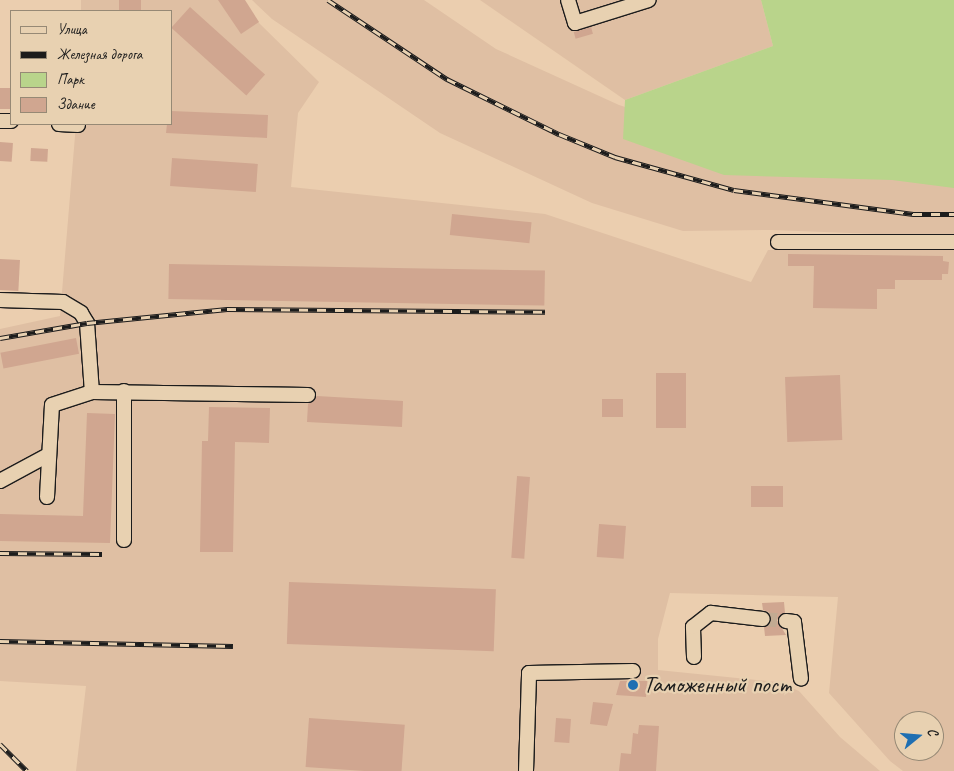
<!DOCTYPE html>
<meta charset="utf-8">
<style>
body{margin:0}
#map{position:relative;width:954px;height:771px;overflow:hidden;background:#ebceaf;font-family:Caveat,sans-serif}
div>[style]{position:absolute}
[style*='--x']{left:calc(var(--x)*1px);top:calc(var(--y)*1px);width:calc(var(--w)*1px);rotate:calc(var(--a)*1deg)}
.built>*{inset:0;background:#dfbfa3}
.green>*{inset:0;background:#b9d48b}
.building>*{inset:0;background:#d0a690;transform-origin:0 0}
.minor-tunnel>*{height:14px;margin-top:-7px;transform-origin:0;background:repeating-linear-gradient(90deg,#c2aa92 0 14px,transparent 0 21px)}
.roads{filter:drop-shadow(1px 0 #1c1c1c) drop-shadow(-1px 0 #1c1c1c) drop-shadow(0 1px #1c1c1c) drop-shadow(0 -1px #1c1c1c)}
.minor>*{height:14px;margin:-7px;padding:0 7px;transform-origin:7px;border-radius:7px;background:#e8d1b1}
.rail>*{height:5px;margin-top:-2.5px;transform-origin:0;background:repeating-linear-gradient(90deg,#e8d1b1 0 9px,#1c1c1c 0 18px);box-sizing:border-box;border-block:1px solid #1c1c1c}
.dots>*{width:14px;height:14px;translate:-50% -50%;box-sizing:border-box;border:2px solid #e8d1b1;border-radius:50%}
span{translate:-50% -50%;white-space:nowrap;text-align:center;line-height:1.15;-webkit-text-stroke:4.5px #e8d1b1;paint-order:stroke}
.poi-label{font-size:24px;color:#1c1c1c}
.left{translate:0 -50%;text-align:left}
.legend{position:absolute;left:10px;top:10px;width:162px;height:115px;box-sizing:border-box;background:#e8d1b1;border:1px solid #968975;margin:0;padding:6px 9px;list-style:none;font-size:15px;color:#1c1c1c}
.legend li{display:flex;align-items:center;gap:10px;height:25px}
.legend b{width:25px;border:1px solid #968975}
.north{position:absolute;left:894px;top:711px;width:50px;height:50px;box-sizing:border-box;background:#e8d1b1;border:1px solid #968975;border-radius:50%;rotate:73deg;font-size:14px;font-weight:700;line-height:20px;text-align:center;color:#1c1c1c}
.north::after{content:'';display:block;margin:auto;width:18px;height:22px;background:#1f6fb2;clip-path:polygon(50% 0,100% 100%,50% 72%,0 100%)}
</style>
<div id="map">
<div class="built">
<i style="clip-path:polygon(evenodd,81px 0,243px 0,259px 23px,319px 82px,298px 113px,291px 187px,545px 214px,751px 282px,768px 250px,954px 250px,954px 771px,903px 771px,890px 761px,829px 693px,838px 597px,670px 593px,658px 639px,658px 670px,777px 682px,799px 691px,840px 737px,880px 771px,76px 771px,86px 686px,0 681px,0 329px,60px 316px,76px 124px,171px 124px,171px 11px,81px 11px,81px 0,904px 721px,934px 721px,934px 751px,904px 751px,904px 721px)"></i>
<i style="clip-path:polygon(252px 0,424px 0,496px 49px,619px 105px,699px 131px,954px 166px,954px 237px,772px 230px,683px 231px,592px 203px,440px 133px,272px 19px)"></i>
<i style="clip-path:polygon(480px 0,761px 0,773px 46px,625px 100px)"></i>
</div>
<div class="green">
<i style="clip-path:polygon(761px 0,954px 0,954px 188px,892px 180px,724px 175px,623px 139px,625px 100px,773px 46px)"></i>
</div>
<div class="building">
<i style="left:119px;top:0;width:22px;height:11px"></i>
<i style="clip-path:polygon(218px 0,245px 0,259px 22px,241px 34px)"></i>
<i style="left:190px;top:7px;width:101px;height:28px;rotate:42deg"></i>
<i style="left:591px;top:27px;width:7px;height:18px;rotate:74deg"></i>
<i style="left:0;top:88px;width:11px;height:21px"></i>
<i style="clip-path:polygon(171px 111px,268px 115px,267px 138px,166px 133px,167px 124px,171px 124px)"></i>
<i style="left:0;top:142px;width:13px;height:19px;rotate:4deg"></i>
<i style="left:31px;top:148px;width:17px;height:13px;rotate:3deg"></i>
<i style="left:172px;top:158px;width:86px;height:28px;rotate:4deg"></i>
<i style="left:452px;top:214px;width:80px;height:21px;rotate:6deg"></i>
<i style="clip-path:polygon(788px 254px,943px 256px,943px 261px,949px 262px,948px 274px,942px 274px,942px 280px,895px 280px,895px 289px,877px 289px,877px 309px,813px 308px,814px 266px,788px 266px)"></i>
<i style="left:0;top:259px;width:20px;height:31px;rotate:3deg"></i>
<i style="left:169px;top:264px;width:376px;height:35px;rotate:1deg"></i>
<i style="left:76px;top:338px;width:16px;height:77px;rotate:79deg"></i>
<i style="left:656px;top:373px;width:30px;height:55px"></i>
<i style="left:840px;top:375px;width:65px;height:55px;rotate:88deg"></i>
<i style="clip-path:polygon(317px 396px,403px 401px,402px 427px,307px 422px,308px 404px)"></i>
<i style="left:602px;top:399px;width:21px;height:18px"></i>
<i style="clip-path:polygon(209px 407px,270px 408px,269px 443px,235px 442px,233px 552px,200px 552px,202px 441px,208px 441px)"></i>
<i style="clip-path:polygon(87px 413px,115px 414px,110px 543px,0 541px,0 514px,83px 516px)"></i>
<i style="left:517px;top:476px;width:13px;height:82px;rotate:4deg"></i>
<i style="left:783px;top:486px;width:21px;height:32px;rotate:90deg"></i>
<i style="left:599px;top:524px;width:27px;height:33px;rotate:4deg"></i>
<i style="left:289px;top:582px;width:207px;height:62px;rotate:2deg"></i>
<i style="clip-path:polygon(784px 602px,785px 613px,777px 620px,786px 635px,765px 636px,764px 627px,772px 620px,769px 612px,763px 610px,762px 603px)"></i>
<i style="clip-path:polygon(620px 681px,647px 681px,646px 697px,616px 695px)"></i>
<i style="clip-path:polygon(593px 702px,613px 704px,607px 726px,590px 724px)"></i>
<i style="left:309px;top:718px;width:96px;height:49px;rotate:4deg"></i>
<i style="left:556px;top:718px;width:15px;height:24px;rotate:4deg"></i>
<i style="clip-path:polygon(639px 725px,659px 726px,656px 771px,619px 771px,621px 753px,631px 754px,633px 733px,638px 734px)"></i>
</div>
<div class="minor-tunnel">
<i style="--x:763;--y:619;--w:23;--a:5"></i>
</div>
<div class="roads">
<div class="minor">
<i style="--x:568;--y:0;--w:24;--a:73"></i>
<i style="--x:575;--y:23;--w:77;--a:-17.3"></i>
<i style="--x:0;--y:121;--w:11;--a:0"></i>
<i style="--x:59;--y:124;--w:19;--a:3"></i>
<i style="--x:778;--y:242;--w:176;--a:0"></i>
<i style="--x:0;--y:300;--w:63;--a:1.8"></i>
<i style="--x:63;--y:302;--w:21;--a:31"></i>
<i style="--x:81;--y:313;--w:12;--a:59"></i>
<i style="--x:87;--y:323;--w:69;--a:85.9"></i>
<i style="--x:92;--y:392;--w:216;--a:0.8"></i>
<i style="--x:124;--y:391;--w:149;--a:90"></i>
<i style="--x:0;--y:481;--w:55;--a:-28.4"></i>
<i style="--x:47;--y:497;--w:92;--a:-86.9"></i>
<i style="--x:52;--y:405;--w:42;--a:-18"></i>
<i style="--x:786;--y:621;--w:8;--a:7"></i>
<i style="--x:794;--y:622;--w:57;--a:83"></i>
<i style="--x:694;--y:657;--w:30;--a:-92"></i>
<i style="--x:693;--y:627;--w:23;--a:-38"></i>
<i style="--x:711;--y:613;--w:52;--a:6.6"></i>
<i style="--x:526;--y:771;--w:98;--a:-88.2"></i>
<i style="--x:529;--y:673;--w:104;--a:-1.1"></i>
</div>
</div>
<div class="rail">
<i style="--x:328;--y:0;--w:143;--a:33.6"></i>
<i style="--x:447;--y:79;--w:125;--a:26.2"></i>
<i style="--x:559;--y:134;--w:61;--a:22.3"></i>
<i style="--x:615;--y:157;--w:123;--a:15.5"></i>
<i style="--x:734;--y:190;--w:181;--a:7.6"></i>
<i style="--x:913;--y:214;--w:41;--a:0"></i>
<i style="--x:0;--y:338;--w:88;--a:-9.8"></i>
<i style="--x:87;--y:323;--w:141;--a:-5.7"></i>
<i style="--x:227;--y:309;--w:318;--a:0.5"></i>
<i style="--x:0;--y:553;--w:102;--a:0.6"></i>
<i style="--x:0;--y:641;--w:233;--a:1.2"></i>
<i style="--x:0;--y:744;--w:38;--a:45"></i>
</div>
<div class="dots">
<i style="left:633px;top:685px;background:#1f6fb2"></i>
</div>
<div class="poi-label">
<span class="left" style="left:643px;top:685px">Таможенный пост</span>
</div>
<ul class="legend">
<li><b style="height:6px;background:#e8d1b1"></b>Улица</li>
<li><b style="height:6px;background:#1c1c1c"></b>Железная дорога</li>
<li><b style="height:14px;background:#b9d48b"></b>Парк</li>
<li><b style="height:14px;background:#d0a690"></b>Здание</li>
</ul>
<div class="north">С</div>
</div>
